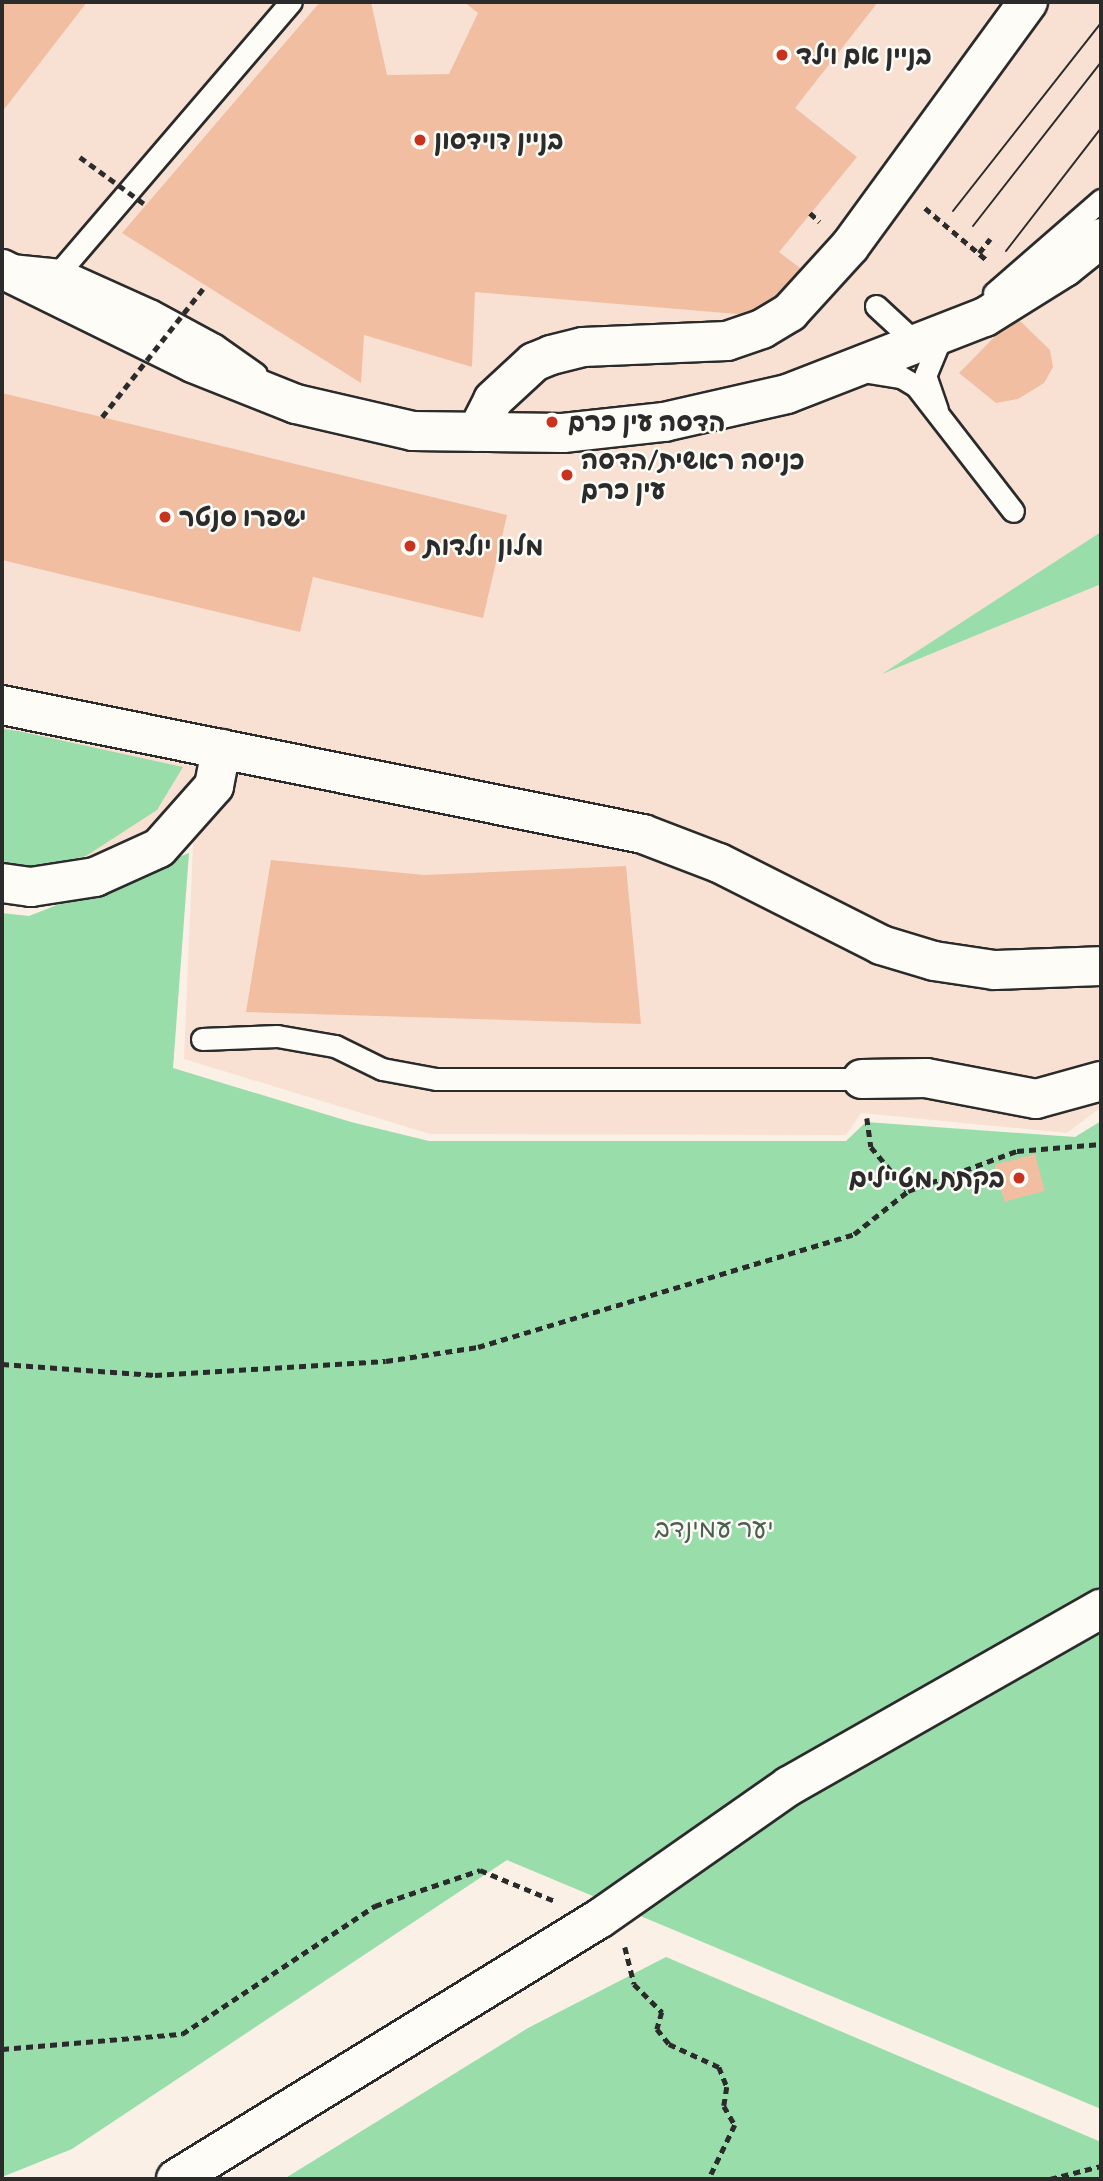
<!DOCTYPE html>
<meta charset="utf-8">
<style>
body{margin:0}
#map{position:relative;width:1103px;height:2181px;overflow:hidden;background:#fbf0e6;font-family:"Patrick Hand","Playpen Sans Hebrew",sans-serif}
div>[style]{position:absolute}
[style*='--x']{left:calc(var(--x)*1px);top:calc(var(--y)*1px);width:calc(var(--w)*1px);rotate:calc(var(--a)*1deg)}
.built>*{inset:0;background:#f8e1d2}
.green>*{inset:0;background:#98ddaa}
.building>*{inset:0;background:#f1bea2;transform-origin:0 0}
.path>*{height:4.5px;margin-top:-2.25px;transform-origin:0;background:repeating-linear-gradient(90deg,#2b2b2b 0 7px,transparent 0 12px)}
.roads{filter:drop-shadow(2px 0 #2b2b2b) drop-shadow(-2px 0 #2b2b2b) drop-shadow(0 2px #2b2b2b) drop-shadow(0 -2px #2b2b2b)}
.lane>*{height:21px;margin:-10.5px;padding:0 10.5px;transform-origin:10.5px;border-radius:10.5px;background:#fdfcf7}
.street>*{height:38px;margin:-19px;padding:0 19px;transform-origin:19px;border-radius:19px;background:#fdfcf7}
.secondary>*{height:38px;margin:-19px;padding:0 19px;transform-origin:19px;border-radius:19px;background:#fdfcf7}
.primary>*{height:38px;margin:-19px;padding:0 19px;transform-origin:19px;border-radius:19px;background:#fdfcf7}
.tram>*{height:2px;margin:-1px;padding:0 1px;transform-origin:1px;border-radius:1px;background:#2b2b2b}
.path-bridge>*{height:4.5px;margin-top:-2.25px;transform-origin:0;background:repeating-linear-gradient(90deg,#2b2b2b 0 7px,transparent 0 12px)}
.dots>*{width:19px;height:19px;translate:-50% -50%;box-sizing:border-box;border:4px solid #fdfcf7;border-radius:50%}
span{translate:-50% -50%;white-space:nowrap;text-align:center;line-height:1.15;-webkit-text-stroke:5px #fdfcf7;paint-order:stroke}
.poi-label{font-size:26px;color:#2b2b2b;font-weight:700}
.left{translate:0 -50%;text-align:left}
.right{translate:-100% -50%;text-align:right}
.park-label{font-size:26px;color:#4c6051}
.frame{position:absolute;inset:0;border:4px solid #2b2b2b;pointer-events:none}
</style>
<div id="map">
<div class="built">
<i style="clip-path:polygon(2px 2px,1101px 2px,1101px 1107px,1067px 1133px,861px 1113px,846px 1135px,430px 1134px,184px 1059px,193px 843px,65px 898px,2px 892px)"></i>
</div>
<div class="green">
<i style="clip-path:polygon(1101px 532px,1101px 584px,882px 674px)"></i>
<i style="clip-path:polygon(2px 729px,18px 731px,183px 767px,157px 810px,86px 856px,30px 868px,2px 868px)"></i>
<i style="clip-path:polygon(189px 853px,173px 1068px,351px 1122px,429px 1141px,846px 1141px,866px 1122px,1075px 1137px,1101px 1121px,1101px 2109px,507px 1860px,72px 2149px,2px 2177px,2px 913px,29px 916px)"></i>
<i style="clip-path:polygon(666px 1957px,1101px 2142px,1101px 2179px,284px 2179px,528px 2028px)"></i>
</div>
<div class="building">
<i style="clip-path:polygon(2px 2px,87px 2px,2px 112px)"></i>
<i style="clip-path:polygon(320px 2px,371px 2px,387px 75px,449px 74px,478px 13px,464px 2px,878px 2px,795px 108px,857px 157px,779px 252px,829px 290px,807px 320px,475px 292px,472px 367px,364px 335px,361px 383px,122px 233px)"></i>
<i style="clip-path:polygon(1015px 316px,1050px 350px,1053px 367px,1044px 383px,1018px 399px,996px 403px,959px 373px)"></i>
<i style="clip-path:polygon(2px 393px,507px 515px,483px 618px,313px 577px,300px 632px,2px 560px)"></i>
<i style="clip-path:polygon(271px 860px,424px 875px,626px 866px,641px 1024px,246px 1012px)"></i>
<i style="left:1035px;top:1154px;width:38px;height:42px;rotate:75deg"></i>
</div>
<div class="path">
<i style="--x:925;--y:208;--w:82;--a:40.1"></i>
<i style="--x:810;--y:213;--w:13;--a:42"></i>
<i style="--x:979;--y:253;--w:18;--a:-52"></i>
<i style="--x:867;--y:1118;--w:29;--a:82"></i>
<i style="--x:871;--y:1147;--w:57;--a:49.9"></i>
<i style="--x:2;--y:1364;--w:153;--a:4.1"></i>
<i style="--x:155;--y:1375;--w:231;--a:-3.5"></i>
<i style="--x:386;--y:1361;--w:93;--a:-8.7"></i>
<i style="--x:478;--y:1347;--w:393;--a:-16.7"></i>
<i style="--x:854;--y:1234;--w:69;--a:-38.5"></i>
<i style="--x:908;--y:1191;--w:116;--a:-20.2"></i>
<i style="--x:1017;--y:1151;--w:84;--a:-4.8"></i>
<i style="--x:625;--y:1947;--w:38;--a:76"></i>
<i style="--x:634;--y:1984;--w:40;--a:45"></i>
<i style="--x:662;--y:2012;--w:18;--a:106"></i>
<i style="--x:657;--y:2029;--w:19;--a:51"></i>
<i style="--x:669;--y:2044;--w:55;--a:24.7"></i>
<i style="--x:719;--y:2067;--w:22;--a:68"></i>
<i style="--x:727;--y:2087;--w:19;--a:99"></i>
<i style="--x:724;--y:2106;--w:22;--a:60"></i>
<i style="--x:735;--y:2125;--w:60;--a:115.7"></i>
<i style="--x:2;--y:2049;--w:181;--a:-4.8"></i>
<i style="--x:182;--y:2034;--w:232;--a:-33.6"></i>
<i style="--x:375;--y:1906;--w:111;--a:-18.9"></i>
<i style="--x:480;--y:1870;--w:81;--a:22.5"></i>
<i style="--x:1050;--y:2179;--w:53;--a:-14.3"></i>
</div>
<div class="roads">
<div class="lane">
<i style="--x:11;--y:265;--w:50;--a:5.7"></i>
<i style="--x:61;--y:270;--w:100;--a:24.3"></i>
<i style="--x:152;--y:311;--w:72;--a:28.4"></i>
<i style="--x:215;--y:345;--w:50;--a:35.3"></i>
<i style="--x:61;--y:270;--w:353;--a:-49.4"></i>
<i style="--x:994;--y:293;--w:142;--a:-41"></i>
<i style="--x:876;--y:306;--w:56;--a:42.8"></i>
<i style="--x:862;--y:371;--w:39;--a:9"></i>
<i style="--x:901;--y:377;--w:17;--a:31"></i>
<i style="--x:916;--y:386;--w:158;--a:52.2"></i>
<i style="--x:937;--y:410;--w:36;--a:-109"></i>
<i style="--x:925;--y:376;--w:44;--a:-67.5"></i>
<i style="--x:202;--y:1039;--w:75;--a:-2.3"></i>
<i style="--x:277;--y:1036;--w:59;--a:9.8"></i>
<i style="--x:335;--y:1046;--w:52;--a:26.1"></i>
<i style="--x:382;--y:1069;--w:55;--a:10.5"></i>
<i style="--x:436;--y:1079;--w:426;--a:0"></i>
</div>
<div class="street">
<i style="--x:2;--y:705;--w:654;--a:11.38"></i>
<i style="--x:643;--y:834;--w:81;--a:20.9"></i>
<i style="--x:719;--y:863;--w:182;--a:26.8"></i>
<i style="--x:881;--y:945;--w:55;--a:16.8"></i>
<i style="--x:934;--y:961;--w:61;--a:8.5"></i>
<i style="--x:994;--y:970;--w:107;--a:-2.1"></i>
<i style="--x:2;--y:883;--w:29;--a:8"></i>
<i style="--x:31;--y:887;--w:65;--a:-8.9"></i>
<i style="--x:95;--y:877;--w:70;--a:-24.4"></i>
<i style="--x:159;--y:848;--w:83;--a:-48.4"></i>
<i style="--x:214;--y:786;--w:38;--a:-79"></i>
<i style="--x:862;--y:1079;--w:64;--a:-0.9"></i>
<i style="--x:926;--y:1078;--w:112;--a:10.8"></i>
<i style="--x:1036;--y:1099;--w:67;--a:-15.5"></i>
</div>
<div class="secondary">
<i style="--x:2;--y:269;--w:213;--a:26.2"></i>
<i style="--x:193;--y:363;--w:111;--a:21.7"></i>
<i style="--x:296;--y:404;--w:120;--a:13"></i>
<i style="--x:413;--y:431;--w:150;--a:0.8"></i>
<i style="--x:563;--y:433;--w:102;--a:-6.2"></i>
<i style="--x:664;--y:422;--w:126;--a:-12.8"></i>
<i style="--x:787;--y:394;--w:212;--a:-21.3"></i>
<i style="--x:985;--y:317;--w:94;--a:-32"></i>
<i style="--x:1065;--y:267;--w:46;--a:-38.9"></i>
<i style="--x:477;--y:432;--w:36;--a:-63"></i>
<i style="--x:493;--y:400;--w:56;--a:-42.8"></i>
<i style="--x:534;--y:362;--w:18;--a:-22"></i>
<i style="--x:551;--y:355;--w:33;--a:-14"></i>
<i style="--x:583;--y:347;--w:144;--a:-2.4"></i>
<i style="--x:727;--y:341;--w:37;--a:-19"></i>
<i style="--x:762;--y:329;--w:33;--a:-31"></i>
<i style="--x:790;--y:312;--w:89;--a:-47.7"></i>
<i style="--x:850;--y:246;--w:302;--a:-53.9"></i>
</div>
<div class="primary">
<i style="--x:176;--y:2179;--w:497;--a:-31.6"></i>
<i style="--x:599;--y:1919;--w:232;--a:-35"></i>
<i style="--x:789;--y:1786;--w:359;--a:-29.6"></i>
</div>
</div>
<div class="tram">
<i style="--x:953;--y:211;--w:239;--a:-51.8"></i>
<i style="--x:973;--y:226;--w:208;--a:-52"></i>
<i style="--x:1006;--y:251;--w:155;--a:-52.3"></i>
</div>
<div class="path-bridge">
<i style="--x:80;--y:157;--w:82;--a:36"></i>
<i style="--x:102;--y:417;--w:168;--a:-51.8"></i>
</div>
<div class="dots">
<i style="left:782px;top:55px;background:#c8321e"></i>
<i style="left:420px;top:140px;background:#c8321e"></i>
<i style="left:552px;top:422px;background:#c8321e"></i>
<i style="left:567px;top:475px;background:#c8321e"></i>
<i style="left:165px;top:517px;background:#c8321e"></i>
<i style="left:410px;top:546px;background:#c8321e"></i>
<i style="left:1019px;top:1178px;background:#c8321e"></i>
</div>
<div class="poi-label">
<span class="left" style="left:796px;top:55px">בניין אם וילד</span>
<span class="left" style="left:434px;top:140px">בניין דוידסון</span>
<span class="left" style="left:568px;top:422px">הדסה עין כרם</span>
<span class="left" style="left:581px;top:475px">כניסה ראשית/הדסה<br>עין כרם</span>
<span class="left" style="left:179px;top:517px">ישפרו סנטר</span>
<span class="left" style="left:424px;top:546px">מלון יולדות</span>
<span class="right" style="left:1005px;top:1178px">בקתת מטיילים</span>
</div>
<div class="park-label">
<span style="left:714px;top:1528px">יער עמינדב</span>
</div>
<div class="frame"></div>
</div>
